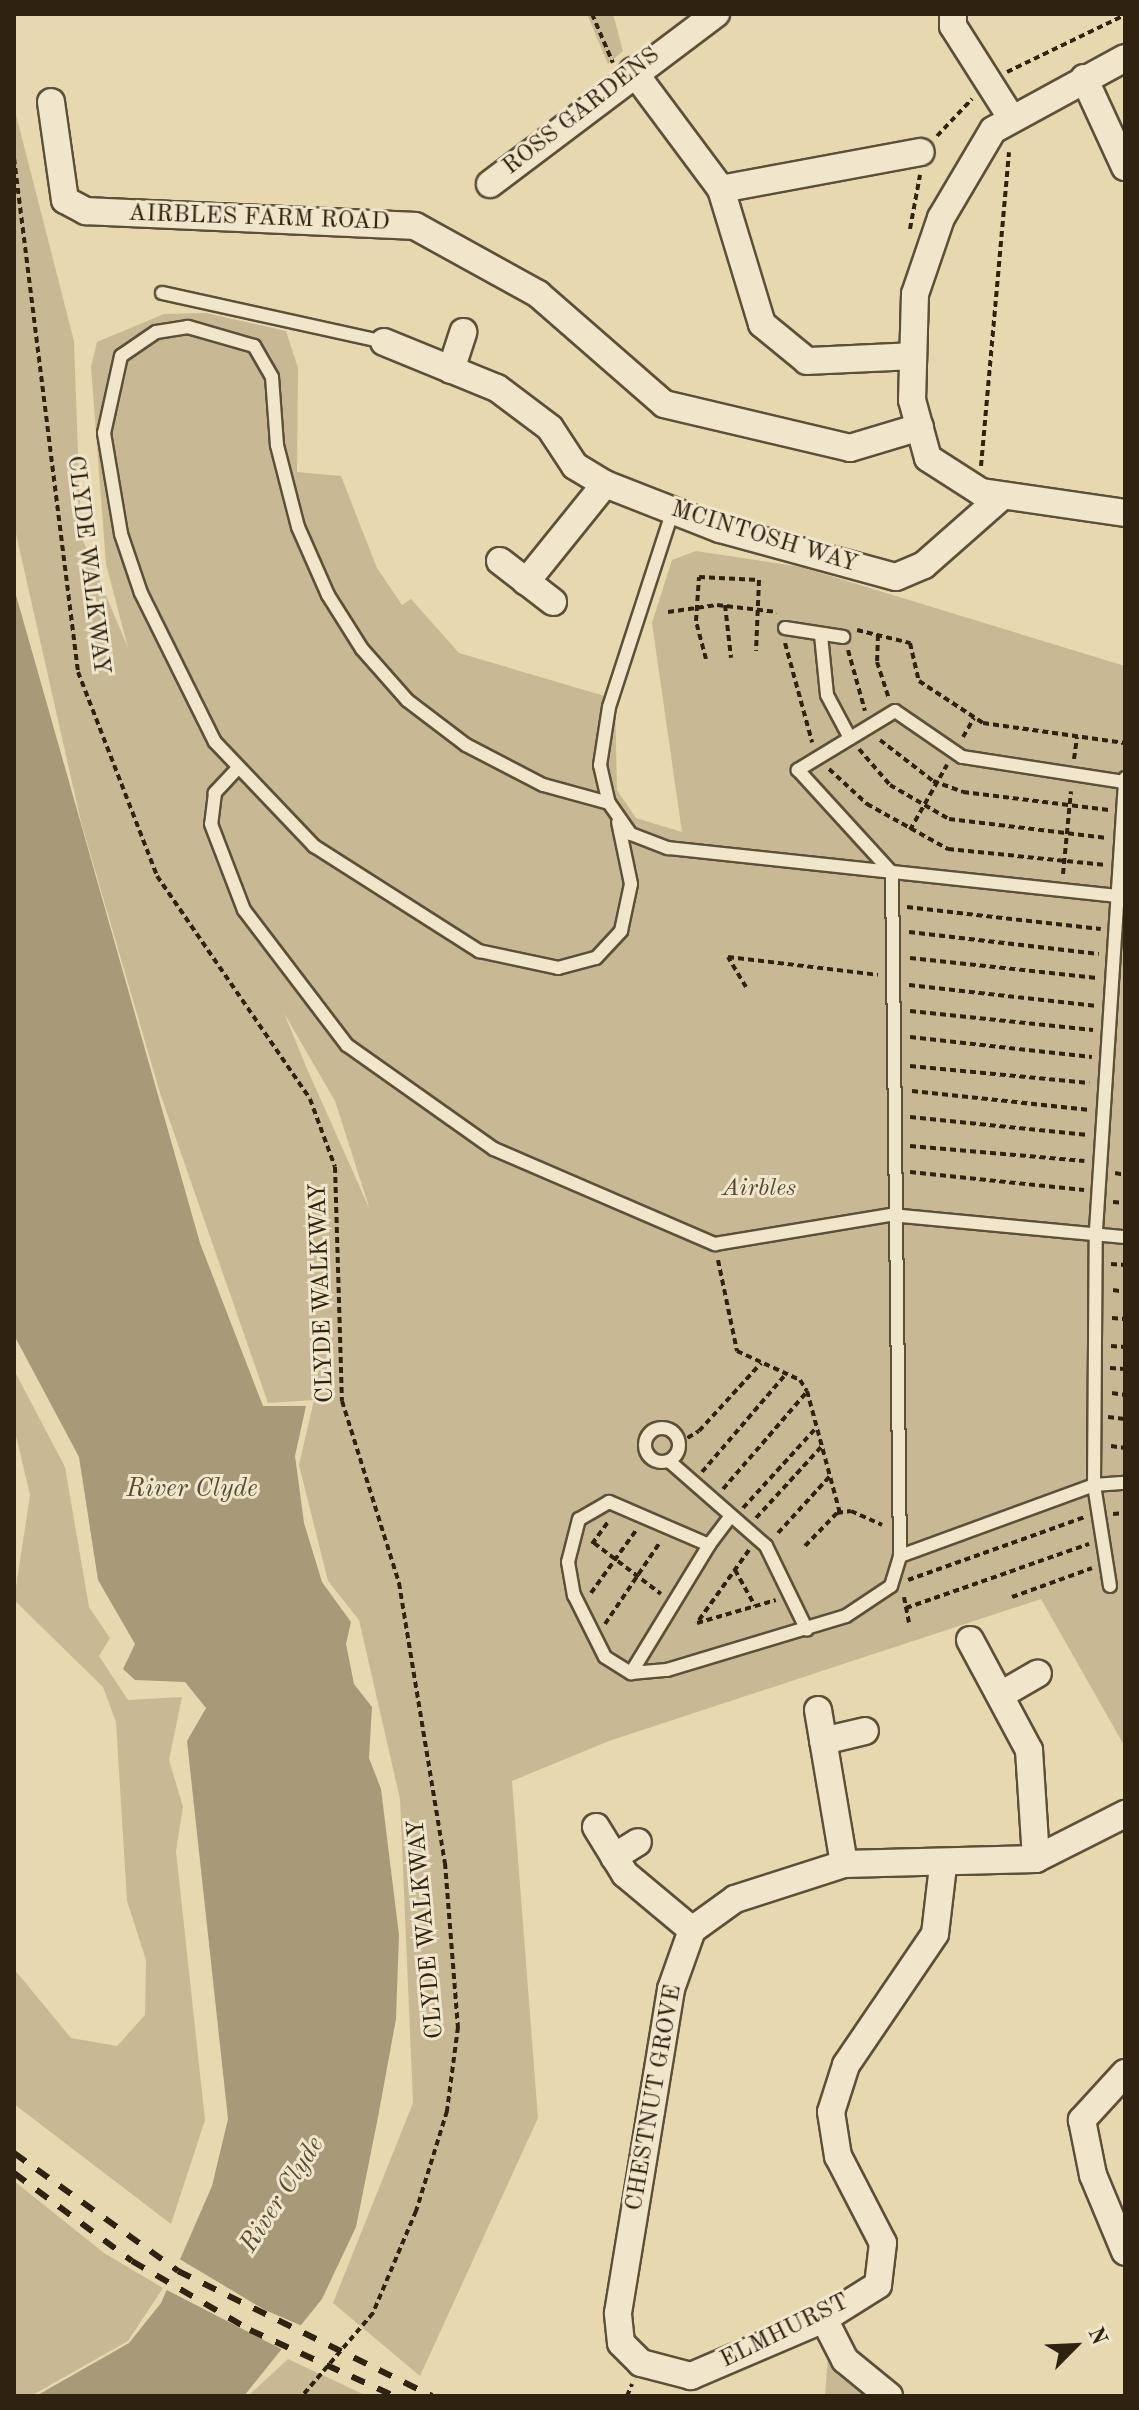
<!DOCTYPE html>
<style>
body{margin:0}
#map{position:relative;width:1139px;height:2410px;overflow:hidden;background:#e7d8af;font-family:"Old Standard TT",serif}
div>[style]{position:absolute}
[style*='--x']{left:calc(var(--x)*1px);top:calc(var(--y)*1px);width:calc(var(--w)*1px);rotate:calc(var(--a)*1deg)}
.green>*{inset:0;background:#c8b994}
.water>*{inset:0;background:#a89a79}
.pier>*{inset:0;background:#e7d8af}
.path>*{height:4px;margin-top:-2px;transform-origin:0;background:repeating-linear-gradient(90deg,#2f2211 0 6px,transparent 0 10px)}
.roads{filter:drop-shadow(2px 0 #5d5038) drop-shadow(-2px 0 #5d5038) drop-shadow(0 2px #5d5038) drop-shadow(0 -2px #5d5038)}
.lane>*{height:12px;margin:-6px;padding:0 6px;transform-origin:6px;border-radius:6px;background:#efe6cb}
.lane>.ring{margin:-6px;padding:0;box-sizing:content-box;background:none;border:12px solid #efe6cb;border-radius:50%}
.street>*{height:26px;margin:-13px;padding:0 13px;transform-origin:13px;border-radius:13px;background:#efe6cb}
.rail>*{height:6px;margin-top:-3px;transform-origin:0;background:repeating-linear-gradient(90deg,#2f2211 0 14px,transparent 0 28px)}
span{translate:-50% -50%;white-space:nowrap;text-align:center;line-height:1.15;-webkit-text-stroke:6px #efe6cb;paint-order:stroke}
.street-label{font-size:24px;color:#2f2211}
.park-label{font-size:24px;color:#554832;font-style:italic}
.water-label{font-size:26px;color:#594c35;font-style:italic}
.frame{position:absolute;inset:0;border:16px solid #2f2211;pointer-events:none}
.north{position:absolute;left:1035px;top:2306px;width:80px;height:80px;-webkit-text-stroke:6px #efe6cb;paint-order:stroke;rotate:66deg;font-size:22px;font-weight:700;line-height:32px;text-align:center;color:#2f2211}
.north::after{content:'';display:block;margin:auto;width:28px;height:36px;background:#2f2211;clip-path:polygon(50% 0,100% 100%,50% 72%,0 100%)}
</style>
<div id="map">
<div class="green">
<i style="clip-path:polygon(587px 14px,613px 14px,623px 51px,608px 64px)"></i>
<i style="clip-path:polygon(evenodd,14px 107px,74px 341px,81px 536px,128px 648px,106px 564px,91px 367px,97px 342px,164px 314px,206px 313px,286px 331px,298px 368px,297px 472px,341px 476px,377px 568px,402px 605px,411px 599px,459px 653px,615px 699px,617px 790px,636px 818px,682px 832px,652px 623px,672px 560px,696px 551px,801px 567px,1125px 666px,1125px 1747px,1041px 1599px,609px 1741px,512px 1781px,538px 2118px,420px 2376px,333px 2303px,413px 2103px,400px 1799px,359px 1620px,328px 1581px,299px 1465px,314px 1400px,268px 1403px,160px 1093px,81px 822px,14px 525px,14px 107px,284px 1013px,335px 1101px,370px 1210px,308px 1071px,284px 1013px)"></i>
<i style="clip-path:polygon(14px 1370px,65px 1467px,89px 1607px,110px 1638px,99px 1656px,128px 1700px,182px 1697px,169px 1760px,183px 1807px,176px 1851px,205px 2120px,171px 2224px,14px 2104px,14px 1969px,71px 2038px,117px 2046px,145px 2015px,146px 1960px,127px 1901px,116px 1722px,103px 1687px,14px 1600px,30px 1495px,14px 1427px)"></i>
<i style="clip-path:polygon(14px 2181px,104px 2253px,163px 2288px,128px 2341px,31px 2396px,14px 2396px)"></i>
<i style="clip-path:polygon(828px 2356px,862px 2391px,869px 2396px,825px 2396px)"></i>
<i style="clip-path:polygon(288px 2359px,367px 2396px,248px 2396px)"></i>
</div>
<div class="water">
<i style="clip-path:polygon(14px 588px,200px 1243px,263px 1406px,306px 1406px,295px 1456px,304px 1523px,322px 1582px,351px 1622px,346px 1644px,354px 1684px,372px 1707px,369px 1758px,381px 1789px,399px 1935px,396px 2019px,378px 2117px,356px 2227px,322px 2299px,244px 2396px,36px 2396px,129px 2343px,161px 2303px,212px 2186px,228px 2119px,187px 1741px,206px 1708px,185px 1682px,135px 1680px,123px 1669px,135px 1644px,98px 1580px,79px 1457px,14px 1335px)"></i>
</div>
<div class="pier">
<i style="clip-path:polygon(176px 2257px,265px 2310px,307px 2328px,289px 2353px,163px 2288px)"></i>
</div>
<div class="path">
<i style="--x:592;--y:14;--w:53;--a:66.8"></i>
<i style="--x:1007;--y:72;--w:131;--a:-25.8"></i>
<i style="--x:937;--y:136;--w:51;--a:-46.6"></i>
<i style="--x:14;--y:158;--w:518;--a:82.9"></i>
<i style="--x:78;--y:672;--w:219;--a:68.8"></i>
<i style="--x:157;--y:876;--w:270;--a:55.5"></i>
<i style="--x:310;--y:1099;--w:72;--a:69.8"></i>
<i style="--x:335;--y:1167;--w:234;--a:88.3"></i>
<i style="--x:342;--y:1401;--w:191;--a:72.6"></i>
<i style="--x:399;--y:1583;--w:284;--a:80.7"></i>
<i style="--x:445;--y:1863;--w:165;--a:85.5"></i>
<i style="--x:458;--y:2027;--w:85;--a:97.5"></i>
<i style="--x:447;--y:2111;--w:105;--a:107.2"></i>
<i style="--x:416;--y:2211;--w:111;--a:112.9"></i>
<i style="--x:373;--y:2313;--w:109;--a:130.5"></i>
<i style="--x:910;--y:229;--w:55;--a:-79.5"></i>
<i style="--x:981;--y:466;--w:315;--a:-84.9"></i>
<i style="--x:725;--y:605;--w:53;--a:83.5"></i>
<i style="--x:668;--y:612;--w:49;--a:-8.1"></i>
<i style="--x:717;--y:605;--w:60;--a:6.7"></i>
<i style="--x:857;--y:630;--w:55;--a:13.8"></i>
<i style="--x:910;--y:643;--w:39;--a:77"></i>
<i style="--x:919;--y:681;--w:77;--a:33.3"></i>
<i style="--x:983;--y:723;--w:143;--a:8"></i>
<i style="--x:878;--y:635;--w:27;--a:92"></i>
<i style="--x:877;--y:662;--w:38;--a:72"></i>
<i style="--x:785;--y:643;--w:103;--a:74.7"></i>
<i style="--x:848;--y:650;--w:63;--a:74.4"></i>
<i style="--x:706;--y:659;--w:39;--a:-105"></i>
<i style="--x:696;--y:621;--w:44;--a:-86.1"></i>
<i style="--x:699;--y:577;--w:60;--a:2.9"></i>
<i style="--x:759;--y:580;--w:71;--a:92.4"></i>
<i style="--x:963;--y:737;--w:22;--a:-60"></i>
<i style="--x:880;--y:740;--w:67;--a:37.7"></i>
<i style="--x:933;--y:781;--w:32;--a:20"></i>
<i style="--x:963;--y:792;--w:147;--a:7"></i>
<i style="--x:859;--y:749;--w:48;--a:49.3"></i>
<i style="--x:890;--y:785;--w:68;--a:30"></i>
<i style="--x:949;--y:819;--w:159;--a:6.9"></i>
<i style="--x:1074;--y:759;--w:22;--a:-82"></i>
<i style="--x:829;--y:769;--w:52;--a:42.6"></i>
<i style="--x:867;--y:804;--w:93;--a:29.1"></i>
<i style="--x:948;--y:849;--w:159;--a:5.8"></i>
<i style="--x:910;--y:830;--w:75;--a:-60.4"></i>
<i style="--x:1063;--y:874;--w:83;--a:-84.5"></i>
<i style="--x:907;--y:907;--w:195;--a:6.5"></i>
<i style="--x:909;--y:932;--w:191;--a:6.6"></i>
<i style="--x:910;--y:958;--w:188;--a:6.1"></i>
<i style="--x:909;--y:985;--w:187;--a:6.4"></i>
<i style="--x:746;--y:987;--w:35;--a:-121"></i>
<i style="--x:728;--y:957;--w:151;--a:6.8"></i>
<i style="--x:910;--y:1011;--w:184;--a:5.9"></i>
<i style="--x:910;--y:1037;--w:183;--a:6.3"></i>
<i style="--x:910;--y:1066;--w:180;--a:5.4"></i>
<i style="--x:912;--y:1091;--w:179;--a:6.1"></i>
<i style="--x:910;--y:1117;--w:179;--a:5.8"></i>
<i style="--x:910;--y:1146;--w:175;--a:4.9"></i>
<i style="--x:910;--y:1172;--w:175;--a:5.9"></i>
<i style="--x:1115;--y:1173;--w:10;--a:11"></i>
<i style="--x:1113;--y:1202;--w:12;--a:5"></i>
<i style="--x:718;--y:1260;--w:93;--a:78.2"></i>
<i style="--x:737;--y:1351;--w:69;--a:24.7"></i>
<i style="--x:800;--y:1380;--w:13;--a:58"></i>
<i style="--x:807;--y:1391;--w:126;--a:74.9"></i>
<i style="--x:1111;--y:1264;--w:14;--a:4"></i>
<i style="--x:1113;--y:1290;--w:12;--a:9"></i>
<i style="--x:1112;--y:1318;--w:13;--a:4"></i>
<i style="--x:1111;--y:1346;--w:14;--a:4"></i>
<i style="--x:1110;--y:1368;--w:15;--a:4"></i>
<i style="--x:1112;--y:1393;--w:13;--a:9"></i>
<i style="--x:1108;--y:1417;--w:17;--a:7"></i>
<i style="--x:679;--y:1443;--w:23;--a:-31"></i>
<i style="--x:699;--y:1431;--w:92;--a:-47.6"></i>
<i style="--x:1111;--y:1446;--w:14;--a:8"></i>
<i style="--x:702;--y:1472;--w:129;--a:-49.4"></i>
<i style="--x:723;--y:1489;--w:127;--a:-49.2"></i>
<i style="--x:743;--y:1508;--w:110;--a:-47.6"></i>
<i style="--x:1113;--y:1514;--w:12;--a:-5"></i>
<i style="--x:756;--y:1518;--w:98;--a:-47.5"></i>
<i style="--x:778;--y:1533;--w:77;--a:-47.6"></i>
<i style="--x:594;--y:1543;--w:84;--a:37.3"></i>
<i style="--x:592;--y:1544;--w:27;--a:-54"></i>
<i style="--x:805;--y:1546;--w:46;--a:-45.9"></i>
<i style="--x:837;--y:1513;--w:14;--a:-8"></i>
<i style="--x:851;--y:1511;--w:34;--a:24"></i>
<i style="--x:749;--y:1550;--w:90;--a:125.5"></i>
<i style="--x:697;--y:1623;--w:82;--a:-16.2"></i>
<i style="--x:735;--y:1570;--w:41;--a:60.9"></i>
<i style="--x:908;--y:1580;--w:188;--a:-19.6"></i>
<i style="--x:591;--y:1593;--w:79;--a:-54.3"></i>
<i style="--x:904;--y:1597;--w:26;--a:79"></i>
<i style="--x:1012;--y:1597;--w:85;--a:-19.9"></i>
<i style="--x:906;--y:1608;--w:194;--a:-19.3"></i>
<i style="--x:605;--y:1624;--w:99;--a:-56.1"></i>
<i style="--x:627;--y:2396;--w:13;--a:-67"></i>
</div>
<div class="roads">
<div class="lane">
<i style="--x:162;--y:293;--w:227;--a:12.4"></i>
<i style="--x:673;--y:510;--w:207;--a:108"></i>
<i style="--x:609;--y:707;--w:59;--a:98.8"></i>
<i style="--x:600;--y:765;--w:39;--a:77"></i>
<i style="--x:609;--y:803;--w:38;--a:55"></i>
<i style="--x:631;--y:834;--w:40;--a:21"></i>
<i style="--x:668;--y:848;--w:458;--a:6.1"></i>
<i style="--x:785;--y:628;--w:59;--a:8.8"></i>
<i style="--x:821;--y:635;--w:60;--a:84.3"></i>
<i style="--x:827;--y:695;--w:49;--a:61.9"></i>
<i style="--x:237;--y:769;--w:33;--a:133"></i>
<i style="--x:215;--y:793;--w:31;--a:97"></i>
<i style="--x:211;--y:824;--w:92;--a:69"></i>
<i style="--x:244;--y:910;--w:170;--a:52.7"></i>
<i style="--x:347;--y:1045;--w:180;--a:35.3"></i>
<i style="--x:494;--y:1149;--w:241;--a:23.3"></i>
<i style="--x:715;--y:1244;--w:178;--a:-9.4"></i>
<i style="--x:891;--y:1215;--w:235;--a:5.4"></i>
<i style="--x:1124;--y:782;--w:164;--a:-171.2"></i>
<i style="--x:962;--y:757;--w:81;--a:-145.5"></i>
<i style="--x:895;--y:711;--w:114;--a:148.7"></i>
<i style="--x:798;--y:770;--w:139;--a:47.6"></i>
<i style="--x:892;--y:873;--w:683;--a:89.33"></i>
<i style="--x:900;--y:1556;--w:207;--a:-20.1"></i>
<i style="--x:1094;--y:1485;--w:255;--a:-89.6"></i>
<i style="--x:1096;--y:1230;--w:453;--a:-86.3"></i>
<i style="--x:609;--y:803;--w:68;--a:-164.7"></i>
<i style="--x:543;--y:785;--w:87;--a:-152.5"></i>
<i style="--x:466;--y:745;--w:74;--a:-142.7"></i>
<i style="--x:407;--y:700;--w:68;--a:-131.4"></i>
<i style="--x:362;--y:649;--w:64;--a:-122.2"></i>
<i style="--x:328;--y:595;--w:74;--a:-113.8"></i>
<i style="--x:298;--y:527;--w:85;--a:-104.4"></i>
<i style="--x:277;--y:445;--w:68;--a:-94.2"></i>
<i style="--x:272;--y:377;--w:36;--a:-120"></i>
<i style="--x:254;--y:346;--w:69;--a:-163.9"></i>
<i style="--x:188;--y:327;--w:32;--a:171"></i>
<i style="--x:156;--y:332;--w:42;--a:145.6"></i>
<i style="--x:121;--y:356;--w:79;--a:102.4"></i>
<i style="--x:104;--y:433;--w:102;--a:80.4"></i>
<i style="--x:121;--y:534;--w:62;--a:71.3"></i>
<i style="--x:141;--y:593;--w:166;--a:63.6"></i>
<i style="--x:215;--y:742;--w:144;--a:46.4"></i>
<i style="--x:314;--y:846;--w:196;--a:32.5"></i>
<i style="--x:479;--y:951;--w:81;--a:12.1"></i>
<i style="--x:558;--y:968;--w:39;--a:-15"></i>
<i style="--x:596;--y:958;--w:37;--a:-47"></i>
<i style="--x:621;--y:931;--w:48;--a:-78"></i>
<i style="--x:631;--y:884;--w:63;--a:-101.8"></i>
<i class="ring" style="left:645px;top:1428px;width:22px;height:22px"></i>
<i style="--x:669;--y:1461;--w:129;--a:41.2"></i>
<i style="--x:766;--y:1546;--w:93;--a:64"></i>
<i style="--x:730;--y:1517;--w:35;--a:127"></i>
<i style="--x:709;--y:1545;--w:109;--a:-156.7"></i>
<i style="--x:609;--y:1502;--w:34;--a:150"></i>
<i style="--x:579;--y:1519;--w:44;--a:104.3"></i>
<i style="--x:568;--y:1562;--w:34;--a:80"></i>
<i style="--x:574;--y:1595;--w:69;--a:63.4"></i>
<i style="--x:605;--y:1657;--w:31;--a:32"></i>
<i style="--x:631;--y:1673;--w:36;--a:-5"></i>
<i style="--x:667;--y:1670;--w:187;--a:-16.8"></i>
<i style="--x:846;--y:1616;--w:54;--a:-33.7"></i>
<i style="--x:891;--y:1586;--w:31;--a:-73"></i>
<i style="--x:1110;--y:1586;--w:102;--a:-99"></i>
<i style="--x:1094;--y:1485;--w:31;--a:-4"></i>
<i style="--x:631;--y:1673;--w:150;--a:-58.6"></i>
</div>
<div class="street">
<i style="--x:953;--y:14;--w:12;--a:90"></i>
<i style="--x:953;--y:26;--w:110;--a:57.6"></i>
<i style="--x:1125;--y:58;--w:150;--a:151.4"></i>
<i style="--x:993;--y:130;--w:102;--a:120.6"></i>
<i style="--x:941;--y:218;--w:80;--a:108.9"></i>
<i style="--x:915;--y:294;--w:106;--a:91.6"></i>
<i style="--x:912;--y:400;--w:60;--a:74.6"></i>
<i style="--x:928;--y:458;--w:63;--a:32.7"></i>
<i style="--x:981;--y:492;--w:146;--a:8.3"></i>
<i style="--x:633;--y:71;--w:147;--a:53.3"></i>
<i style="--x:721;--y:189;--w:141;--a:73.1"></i>
<i style="--x:762;--y:324;--w:58;--a:39.4"></i>
<i style="--x:807;--y:361;--w:106;--a:-2.7"></i>
<i style="--x:1084;--y:78;--w:98;--a:65.3"></i>
<i style="--x:51;--y:102;--w:99;--a:81.9"></i>
<i style="--x:65;--y:200;--w:24;--a:28"></i>
<i style="--x:86;--y:211;--w:329;--a:2.6"></i>
<i style="--x:415;--y:226;--w:141;--a:28.9"></i>
<i style="--x:538;--y:294;--w:167;--a:41.1"></i>
<i style="--x:664;--y:404;--w:191;--a:13.3"></i>
<i style="--x:850;--y:448;--w:73;--a:-16.7"></i>
<i style="--x:490;--y:184;--w:283;--a:-37"></i>
<i style="--x:721;--y:189;--w:203;--a:-10.5"></i>
<i style="--x:384;--y:342;--w:122;--a:22.2"></i>
<i style="--x:497;--y:388;--w:66;--a:37"></i>
<i style="--x:550;--y:428;--w:45;--a:56.7"></i>
<i style="--x:575;--y:466;--w:35;--a:31"></i>
<i style="--x:605;--y:484;--w:123;--a:21.4"></i>
<i style="--x:720;--y:529;--w:182;--a:15.3"></i>
<i style="--x:896;--y:577;--w:30;--a:-23"></i>
<i style="--x:924;--y:565;--w:101;--a:-41.4"></i>
<i style="--x:451;--y:370;--w:40;--a:-72"></i>
<i style="--x:500;--y:561;--w:67;--a:37.7"></i>
<i style="--x:526;--y:582;--w:126;--a:-51.1"></i>
<i style="--x:970;--y:1640;--w:125;--a:61.8"></i>
<i style="--x:1029;--y:1750;--w:109;--a:86.3"></i>
<i style="--x:1004;--y:1693;--w:39;--a:-30"></i>
<i style="--x:818;--y:1710;--w:156;--a:80.4"></i>
<i style="--x:823;--y:1741;--w:43;--a:-13.4"></i>
<i style="--x:596;--y:1827;--w:55;--a:58.3"></i>
<i style="--x:625;--y:1874;--w:87;--a:39.9"></i>
<i style="--x:614;--y:1857;--w:28;--a:-32"></i>
<i style="--x:943;--y:1866;--w:68;--a:96.7"></i>
<i style="--x:935;--y:1934;--w:158;--a:124.2"></i>
<i style="--x:846;--y:2065;--w:49;--a:107.7"></i>
<i style="--x:831;--y:2112;--w:45;--a:81"></i>
<i style="--x:838;--y:2156;--w:98;--a:62.7"></i>
<i style="--x:883;--y:2243;--w:42;--a:96.8"></i>
<i style="--x:878;--y:2285;--w:64;--a:147.8"></i>
<i style="--x:824;--y:2319;--w:145;--a:156.8"></i>
<i style="--x:691;--y:2376;--w:52;--a:-165.4"></i>
<i style="--x:641;--y:2363;--w:28;--a:-135"></i>
<i style="--x:621;--y:2343;--w:30;--a:-96"></i>
<i style="--x:618;--y:2313;--w:328;--a:-80.7"></i>
<i style="--x:671;--y:1989;--w:63;--a:-70.4"></i>
<i style="--x:692;--y:1930;--w:53;--a:-35.8"></i>
<i style="--x:735;--y:1899;--w:114;--a:-17.8"></i>
<i style="--x:844;--y:1864;--w:192;--a:-1.5"></i>
<i style="--x:1036;--y:1859;--w:100;--a:-26.8"></i>
<i style="--x:1125;--y:2073;--w:64;--a:132.5"></i>
<i style="--x:1082;--y:2120;--w:56;--a:78.7"></i>
<i style="--x:1093;--y:2175;--w:83;--a:67.4"></i>
<i style="--x:824;--y:2319;--w:46;--a:62.9"></i>
<i style="--x:845;--y:2360;--w:57;--a:39.3"></i>
</div>
</div>
<div class="rail">
<i style="--x:14;--y:2153;--w:202;--a:35.7"></i>
<i style="--x:178;--y:2271;--w:283;--a:26.2"></i>
<i style="--x:14;--y:2173;--w:147;--a:36.7"></i>
<i style="--x:132;--y:2261;--w:137;--a:30.3"></i>
<i style="--x:250;--y:2330;--w:158;--a:24.6"></i>
</div>
<div class="street-label">
<span style="left:582px;top:112px;rotate:-38deg">ROSS GARDENS</span>
<span style="left:259px;top:219px;rotate:2deg">AIRBLES FARM ROAD</span>
<span style="left:764px;top:538px;rotate:17deg">MCINTOSH WAY</span>
<span style="left:87px;top:565px;rotate:83deg">CLYDE WALKWAY</span>
<span style="left:323px;top:1293px;rotate:-92deg">CLYDE WALKWAY</span>
<span style="left:427px;top:1929px;rotate:-95deg">CLYDE WALKWAY</span>
<span style="left:655px;top:2098px;rotate:-80deg">CHESTNUT GROVE</span>
<span style="left:785px;top:2332px;rotate:-26deg">ELMHURST</span>
</div>
<div class="park-label">
<span style="left:759px;top:1190px">Airbles</span>
</div>
<div class="water-label">
<span style="left:192px;top:1490px">River Clyde</span>
<span style="left:283px;top:2195px;rotate:-57deg">River Clyde</span>
</div>
<div class="frame"></div>
<div class="north">N</div>
</div>
